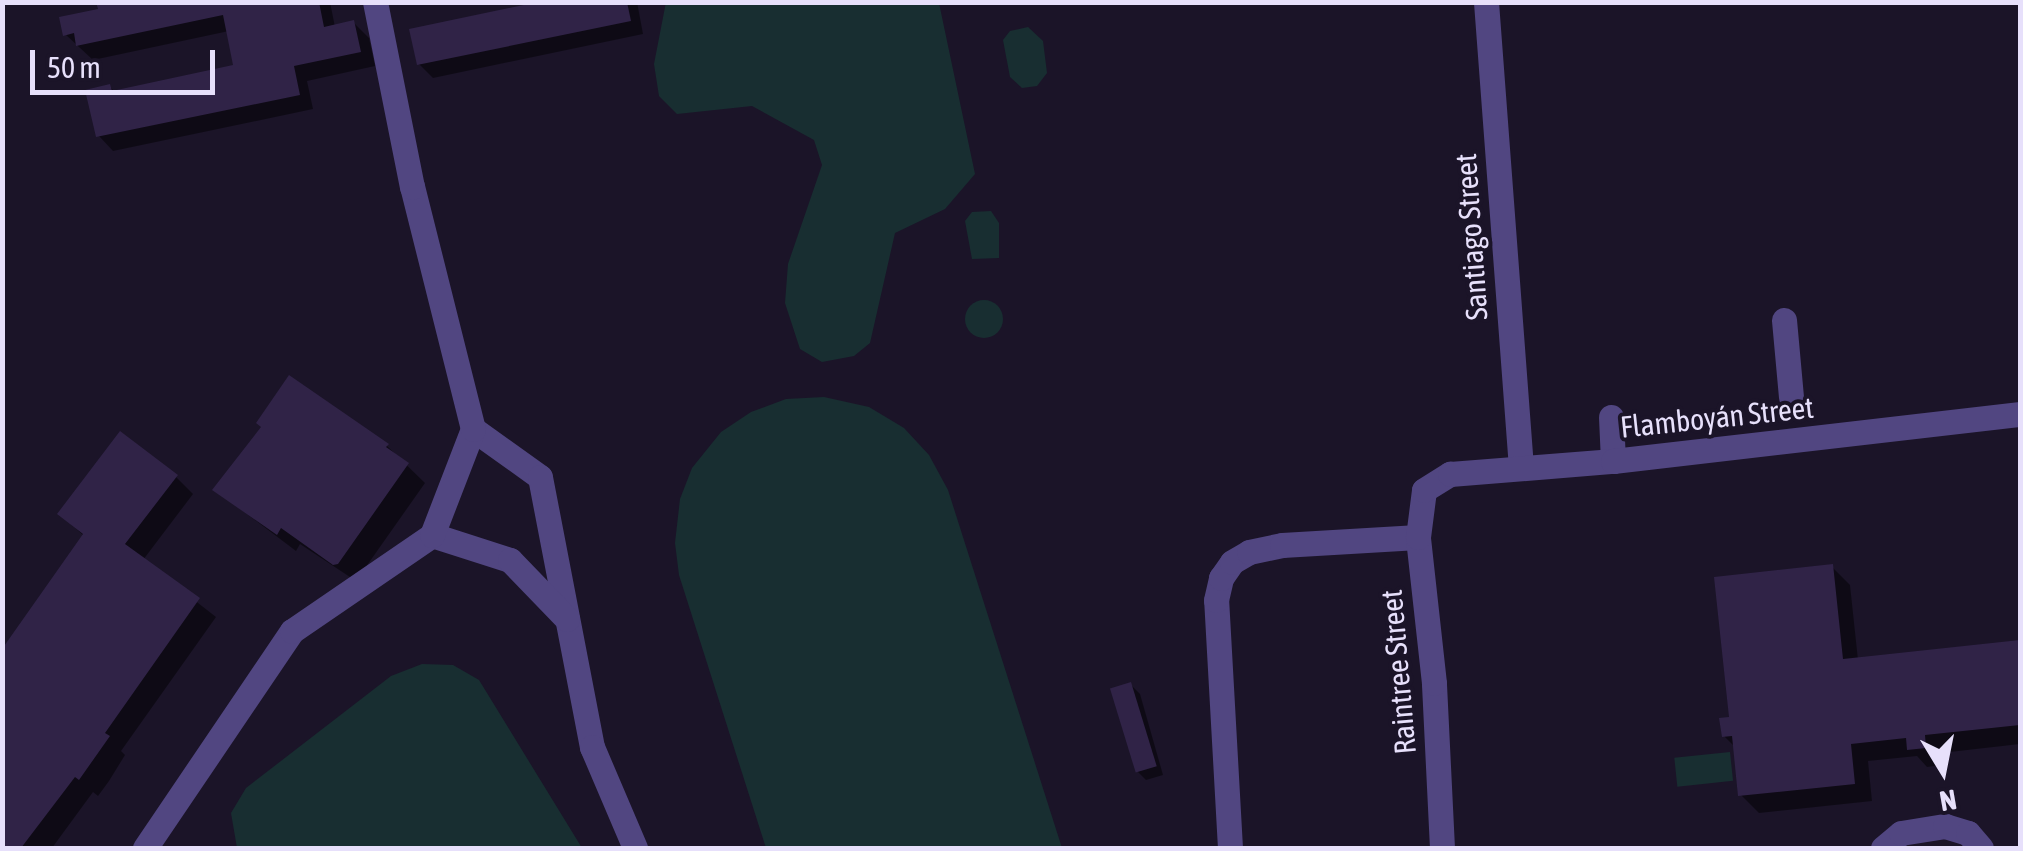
<!DOCTYPE html>
<meta charset="utf-8">
<style>
body{margin:0}
#map{position:relative;width:2023px;height:851px;overflow:hidden;background:#1b1428;font-family:"Asap Condensed",sans-serif}
div>[style]{position:absolute}
[style*='--x']{left:calc(var(--x)*1px);top:calc(var(--y)*1px);width:calc(var(--w)*1px);rotate:calc(var(--a)*1deg)}
.green>*{inset:0;background:#182e31;transform-origin:0 0}
.round{border-radius:50%}
.shadow>*{inset:0;background:#0007}
.building>*{inset:0;background:#302347;transform-origin:0 0}
.minor>*{height:25px;margin:-12.5px;padding:0 12.5px;transform-origin:12.5px;border-radius:12.5px;background:#514681}
span{translate:-50% -50%;white-space:nowrap;text-align:center;line-height:1.15;-webkit-text-stroke:8px #1b1428;paint-order:stroke}
.street-label{font-size:30px;color:#e7e0fb}
.frame{position:absolute;inset:0;border:5px solid #e7e0fb;pointer-events:none}
.north{position:absolute;left:1893px;top:721px;width:100px;height:100px;-webkit-text-stroke:8px #1b1428;paint-order:stroke;rotate:170deg;font-size:28px;font-weight:700;line-height:40px;text-align:center;color:#e7e0fb}
.north::after{content:'';display:block;margin:auto;width:35px;height:45px;background:#e7e0fb;clip-path:polygon(50% 0,100% 100%,50% 72%,0 100%)}
.scale{position:absolute;left:30px;top:50px;width:185px;height:45px;box-sizing:border-box;border:5px solid #e7e0fb;border-top:0;padding-left:12px;font-size:30px;line-height:35px;white-space:nowrap;color:#e7e0fb;-webkit-text-stroke:8px #1b1428;paint-order:stroke}
</style>
<div id="map">
<div class="green">
<i style="clip-path:polygon(666px 2px,939px 3px,975px 174px,945px 209px,895px 233px,870px 343px,854px 356px,822px 362px,800px 349px,785px 303px,788px 264px,822px 165px,814px 140px,752px 106px,677px 114px,659px 96px,654px 64px)"></i>
<i style="clip-path:polygon(1028px 27px,1043px 41px,1047px 73px,1037px 86px,1022px 88px,1010px 77px,1003px 40px,1010px 31px)"></i>
<i style="clip-path:polygon(991px 211px,999px 223px,999px 258px,972px 259px,965px 221px,972px 212px)"></i>
<i class="round" style="left:965px;top:300px;width:38px;height:38px"></i>
<i style="clip-path:polygon(824px 397px,869px 407px,904px 428px,929px 455px,948px 490px,1062px 848px,766px 848px,679px 575px,675px 543px,680px 499px,692px 468px,721px 432px,751px 412px,786px 399px)"></i>
<i style="clip-path:polygon(422px 664px,453px 665px,479px 680px,582px 848px,237px 848px,231px 813px,246px 788px,391px 676px)"></i>
<i style="left:1730px;top:752px;width:29px;height:56px;rotate:84deg"></i>
</div>
<div class="shadow">
<i style="clip-path:polygon(99px 2px,330px 2px,335px 27px,354px 23px,369px 38px,375px 66px,307px 81px,313px 109px,113px 151px,99px 136px,110px 87px,115px 92px,236px 67px,229px 31px,93px 60px,65px 34px,100px 11px)"></i>
<i style="clip-path:polygon(550px 2px,637px 2px,643px 34px,433px 78px,419px 64px)"></i>
<i style="clip-path:polygon(290px 378px,387px 446px,425px 483px,356px 581px,300px 544px,296px 551px,215px 490px,264px 427px)"></i>
<i style="clip-path:polygon(176px 477px,193px 494px,143px 560px,216px 617px,121px 751px,125px 755px,109px 781px,98px 796px,93px 792px,52px 848px,2px 848px,2px 651px,84px 536px,60px 514px)"></i>
<i style="clip-path:polygon(1832px 567px,1850px 585px,1858px 660px,2019px 643px,2020px 744px,1941px 753px,1942px 765px,1927px 767px,1917px 756px,1868px 761px,1872px 801px,1759px 813px,1741px 795px,1736px 748px,1724px 736px)"></i>
<i style="clip-path:polygon(1131px 685px,1140px 694px,1163px 775px,1146px 780px,1137px 771px)"></i>
</div>
<div class="building">
<i style="clip-path:polygon(96px 2px,319px 2px,324px 27px,354px 20px,361px 52px,294px 66px,300px 95px,96px 137px,85px 90px,110px 84px,112px 91px,233px 65px,223px 15px,76px 46px,74px 33px,63px 36px,59px 17px,98px 9px)"></i>
<i style="clip-path:polygon(538px 2px,627px 2px,631px 21px,417px 65px,409px 29px)"></i>
<i style="clip-path:polygon(289px 375px,389px 444px,386px 447px,409px 463px,338px 564px,333px 565px,281px 528px,277px 535px,212px 490px,261px 427px,256px 423px)"></i>
<i style="clip-path:polygon(120px 431px,178px 475px,125px 544px,200px 598px,105px 733px,110px 736px,79px 780px,75px 777px,21px 848px,2px 848px,2px 649px,83px 534px,57px 514px)"></i>
<i style="clip-path:polygon(1833px 564px,1843px 659px,2020px 640px,2020px 725px,1925px 735px,1926px 748px,1907px 750px,1906px 738px,1851px 744px,1855px 784px,1738px 796px,1732px 736px,1722px 737px,1719px 718px,1729px 717px,1714px 577px)"></i>
<i style="left:1131px;top:682px;width:88px;height:22px;rotate:73deg"></i>
</div>
<div class="minor">
<i style="--x:1486;--y:2;--w:465;--a:85.7"></i>
<i style="--x:1784;--y:320;--w:77;--a:84.8"></i>
<i style="--x:1611;--y:417;--w:44;--a:87.4"></i>
<i style="--x:473;--y:429;--w:82;--a:35.6"></i>
<i style="--x:540;--y:477;--w:275;--a:79.1"></i>
<i style="--x:592;--y:747;--w:110;--a:66.9"></i>
<i style="--x:432;--y:535;--w:82;--a:17.8"></i>
<i style="--x:510;--y:560;--w:82;--a:46"></i>
<i style="--x:145;--y:848;--w:262;--a:-55.9"></i>
<i style="--x:292;--y:631;--w:170;--a:-34.4"></i>
<i style="--x:432;--y:535;--w:114;--a:-68.9"></i>
<i style="--x:473;--y:429;--w:250;--a:-104.1"></i>
<i style="--x:412;--y:187;--w:189;--a:-101.3"></i>
<i style="--x:1230;--y:848;--w:248;--a:-93.2"></i>
<i style="--x:1216;--y:600;--w:23;--a:-77"></i>
<i style="--x:1221;--y:578;--w:19;--a:-55"></i>
<i style="--x:1232;--y:562;--w:20;--a:-30"></i>
<i style="--x:1249;--y:552;--w:34;--a:-12"></i>
<i style="--x:1282;--y:545;--w:136;--a:-3.4"></i>
<i style="--x:1442;--y:848;--w:165;--a:-92.8"></i>
<i style="--x:1434;--y:683;--w:147;--a:-96.3"></i>
<i style="--x:1418;--y:537;--w:47;--a:-82.7"></i>
<i style="--x:1424;--y:490;--w:31;--a:-32"></i>
<i style="--x:1450;--y:474;--w:164;--a:-4.6"></i>
<i style="--x:1613;--y:461;--w:410;--a:-6.6"></i>
<i style="--x:1883;--y:848;--w:23;--a:-40"></i>
<i style="--x:1901;--y:833;--w:45;--a:-9"></i>
<i style="--x:1945;--y:826;--w:24;--a:17"></i>
<i style="--x:1968;--y:833;--w:20;--a:49"></i>
</div>
<div class="street-label">
<span style="left:1471px;top:237px;rotate:-94deg">Santiago Street</span>
<span style="left:1717px;top:417px;rotate:-6deg">Flamboyán Street</span>
<span style="left:1398px;top:672px;rotate:-95deg">Raintree Street</span>
</div>
<div class="frame"></div>
<div class="north">N</div>
<div class="scale">50 m</div>
</div>
